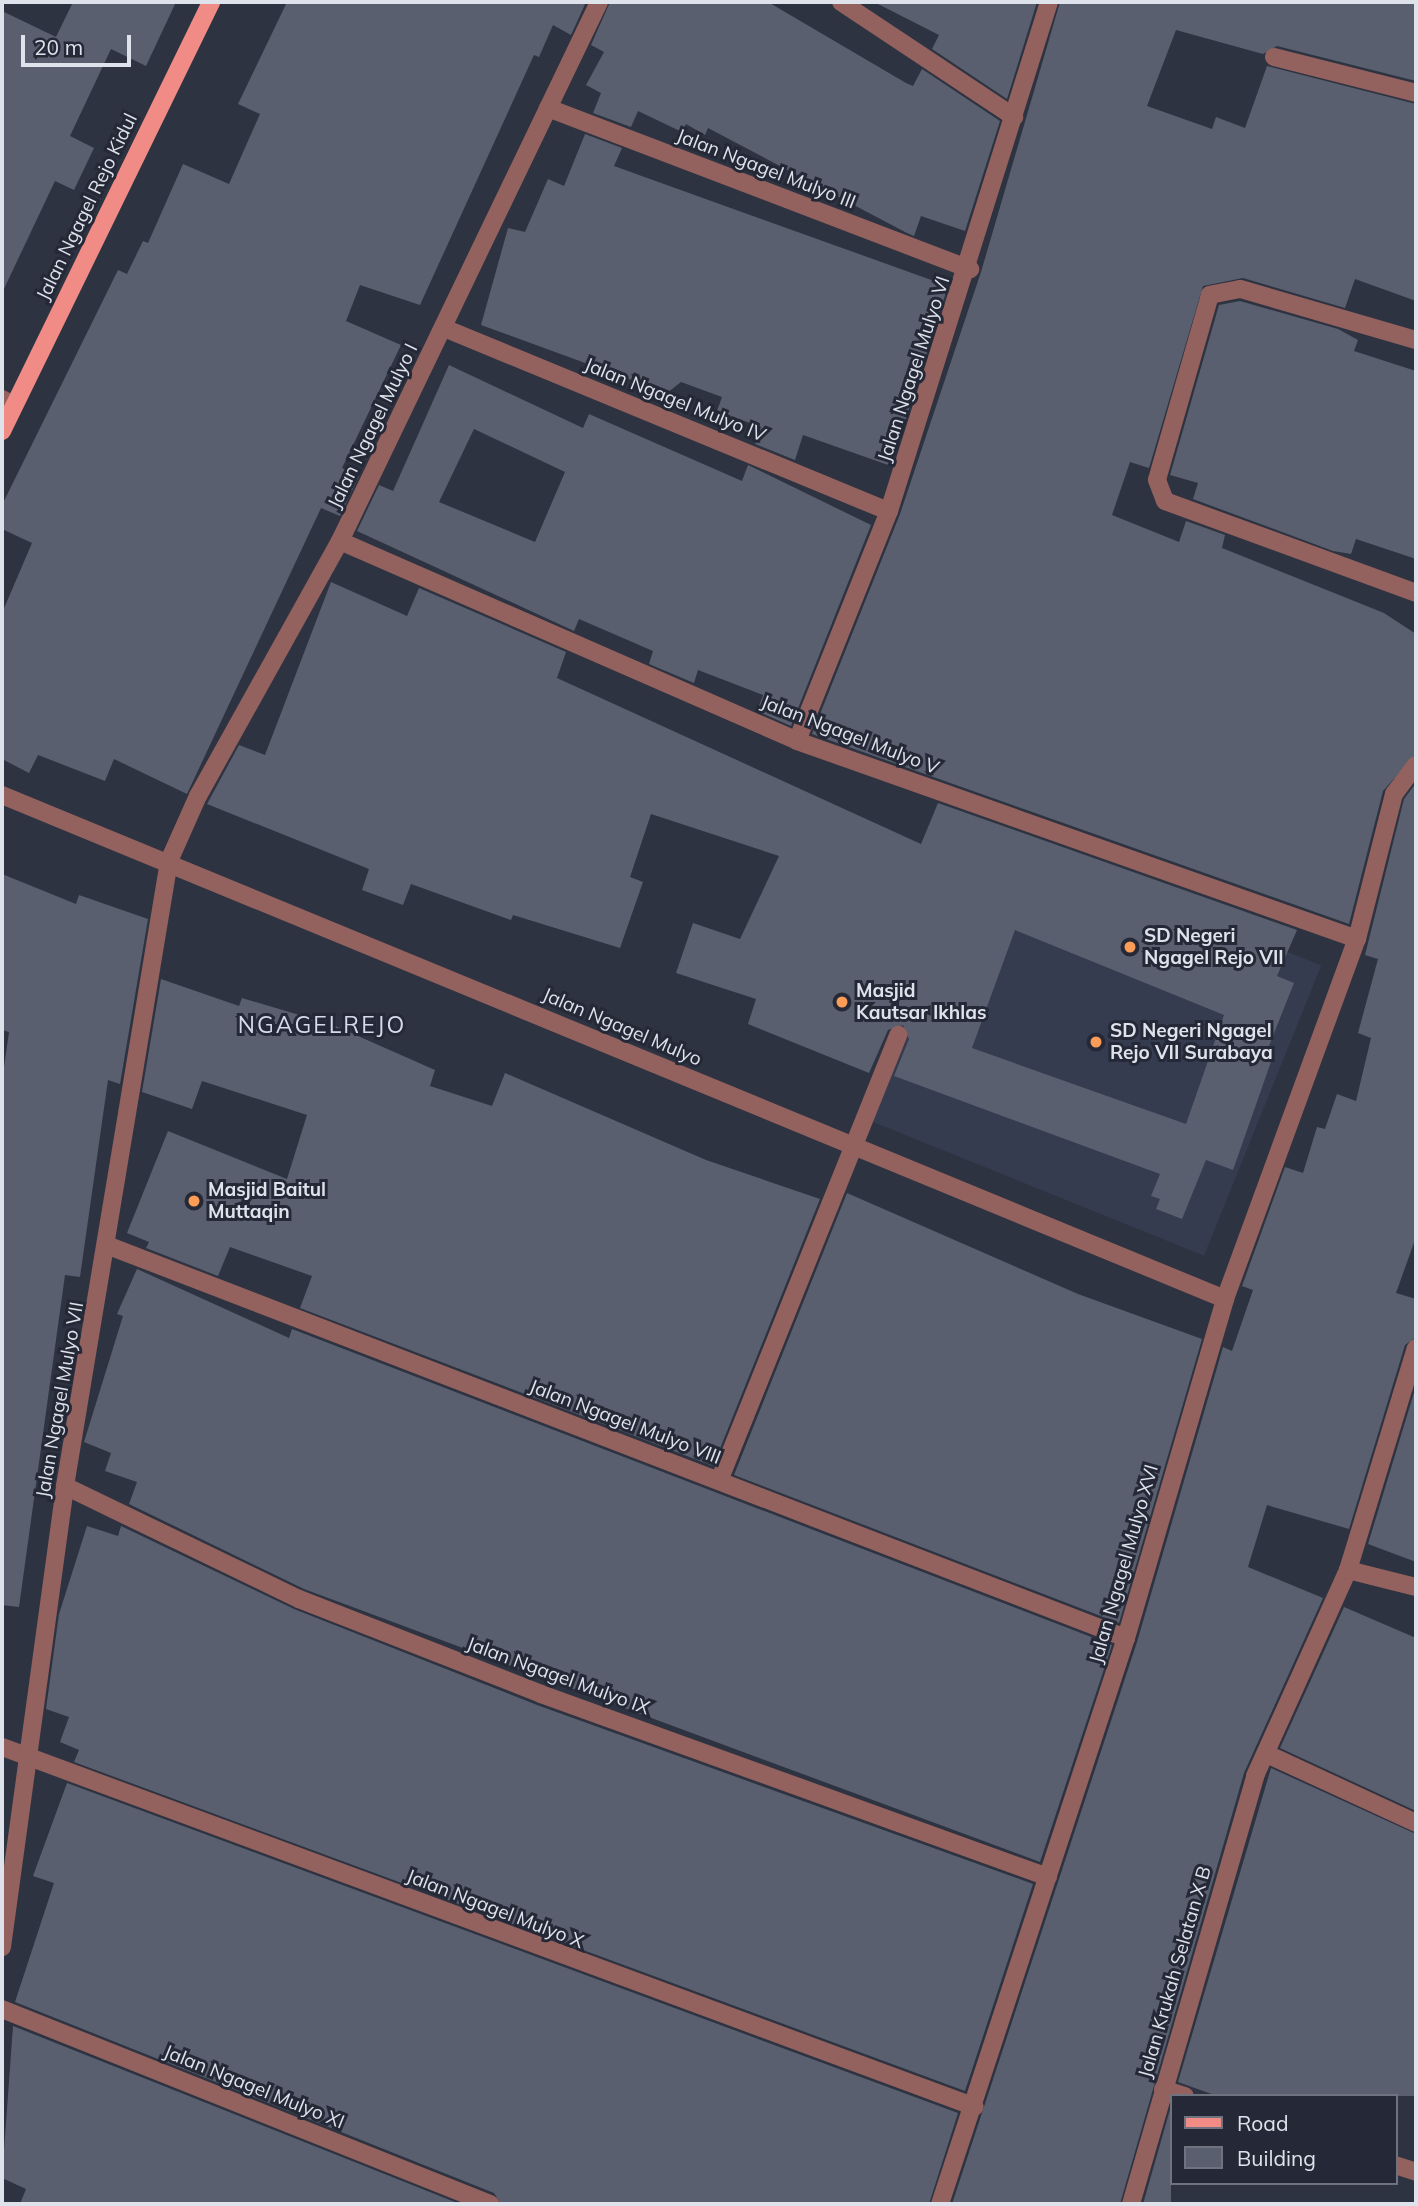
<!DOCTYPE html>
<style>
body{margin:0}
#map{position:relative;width:1418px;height:2206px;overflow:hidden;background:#2e3341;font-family:Mulish,sans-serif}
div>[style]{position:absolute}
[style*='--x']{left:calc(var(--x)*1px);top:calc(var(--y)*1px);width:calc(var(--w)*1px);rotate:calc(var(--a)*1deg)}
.built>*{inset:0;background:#353c50;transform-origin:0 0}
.building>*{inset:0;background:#595f6e}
.minor>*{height:18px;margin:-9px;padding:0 9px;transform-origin:9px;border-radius:9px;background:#93615e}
.major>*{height:18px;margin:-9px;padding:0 9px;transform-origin:9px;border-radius:9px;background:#f08b85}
.dots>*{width:19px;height:19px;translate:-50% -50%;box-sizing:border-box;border:4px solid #252937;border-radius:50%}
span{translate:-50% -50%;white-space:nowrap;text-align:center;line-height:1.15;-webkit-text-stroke:6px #252937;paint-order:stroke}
.street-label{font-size:19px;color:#dee2eb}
.poi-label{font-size:19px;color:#dee2eb;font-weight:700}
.left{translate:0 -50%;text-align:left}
.quarter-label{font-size:23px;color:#d3daec;letter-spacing:2px}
.frame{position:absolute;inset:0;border:4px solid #dee2eb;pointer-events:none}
.legend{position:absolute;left:1170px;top:2094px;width:228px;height:91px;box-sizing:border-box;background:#252937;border:2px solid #6f737f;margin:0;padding:9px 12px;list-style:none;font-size:21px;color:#dee2eb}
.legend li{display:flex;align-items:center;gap:14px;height:35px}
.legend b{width:35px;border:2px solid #6f737f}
.scale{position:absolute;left:21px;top:35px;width:110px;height:32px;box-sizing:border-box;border:4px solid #dee2eb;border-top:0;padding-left:9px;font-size:21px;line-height:24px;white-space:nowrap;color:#dee2eb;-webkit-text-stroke:5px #252937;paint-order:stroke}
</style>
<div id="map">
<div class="built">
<i style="left:981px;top:828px;width:367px;height:313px;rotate:22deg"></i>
</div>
<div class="building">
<i style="clip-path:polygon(73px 2px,176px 2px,146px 66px,111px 49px,70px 136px,94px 148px,74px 190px,55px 181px,2px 293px,2px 11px,56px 37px)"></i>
<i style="clip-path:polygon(287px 2px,586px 2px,571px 35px,553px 25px,539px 57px,534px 55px,420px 305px,360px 285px,346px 321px,401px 345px,342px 468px,359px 476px,340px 516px,321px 508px,187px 794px,114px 759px,105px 781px,38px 755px,29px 773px,2px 759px,2px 613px,32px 543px,2px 529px,2px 505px,118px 270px,127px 274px,143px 241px,148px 243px,183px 164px,229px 184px,260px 114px,238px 104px)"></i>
<i style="clip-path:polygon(610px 2px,768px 2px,906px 83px,913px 86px,922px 69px,1000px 121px,965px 231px,921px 216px,914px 236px,905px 232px,708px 128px,705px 135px,686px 124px,682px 132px,638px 111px,631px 127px,593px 113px,601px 93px,586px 85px,604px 52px,591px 45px)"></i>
<i style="clip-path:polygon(874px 2px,1037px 2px,1007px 99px,932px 49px,939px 35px)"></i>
<i style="clip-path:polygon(1060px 2px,1416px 2px,1416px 81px,1277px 46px,1263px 54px,1176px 30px,1147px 106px,1212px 129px,1216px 117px,1245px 128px,1267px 66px,1416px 104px,1416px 301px,1355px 279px,1345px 308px,1243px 278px,1203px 286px,1149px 468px,1130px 462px,1112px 515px,1179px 542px,1186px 521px,1225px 535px,1222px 548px,1384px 613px,1416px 634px,1416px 754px,1383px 791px,1349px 924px,812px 734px,900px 514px,981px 272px)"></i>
<i style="clip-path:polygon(585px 134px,622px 148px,614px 166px,948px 286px,891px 466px,803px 435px,795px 460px,755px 444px,761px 427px,717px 411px,722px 397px,681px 382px,667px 393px,481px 325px,508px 228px,525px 232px,548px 179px,564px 186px)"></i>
<i style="clip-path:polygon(1240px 301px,1338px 329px,1358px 340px,1354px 351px,1416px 371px,1416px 559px,1356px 539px,1351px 554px,1333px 551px,1193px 499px,1198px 483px,1170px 475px,1219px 305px)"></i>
<i style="clip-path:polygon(evenodd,449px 365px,583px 428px,589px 414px,742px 481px,748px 465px,871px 525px,791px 726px,757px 711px,763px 695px,698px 670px,694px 683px,649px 664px,653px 651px,579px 619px,574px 631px,357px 531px,379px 485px,393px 491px,449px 365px,474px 429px,565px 472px,535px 542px,439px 502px,474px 429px)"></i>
<i style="clip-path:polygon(evenodd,331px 582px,407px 616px,419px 588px,566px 652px,557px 678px,921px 844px,938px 803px,1297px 930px,1277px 976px,1294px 983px,1265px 1056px,1272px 1059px,1233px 1170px,1206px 1160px,1182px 1219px,1156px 1209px,1160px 1199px,1151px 1196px,1160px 1174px,894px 1076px,909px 1039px,903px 1025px,888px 1030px,869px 1073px,748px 1024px,756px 999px,676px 973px,693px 923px,740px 939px,779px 856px,651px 814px,630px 877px,643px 882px,620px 948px,513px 915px,511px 920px,411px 884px,403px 905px,362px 890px,369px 869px,207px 804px,239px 745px,265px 755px,331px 582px,1015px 930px,1224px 1015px,1186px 1124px,972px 1048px,1015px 930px)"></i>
<i style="clip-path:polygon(1416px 783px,1416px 1237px,1396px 1293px,1416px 1299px,1416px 1337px,1405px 1345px,1349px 1529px,1267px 1505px,1248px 1567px,1323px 1598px,1244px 1773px,1120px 2204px,952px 2204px,1137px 1642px,1223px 1347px,1232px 1351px,1253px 1290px,1242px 1286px,1285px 1167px,1303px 1173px,1317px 1127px,1325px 1129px,1337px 1094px,1356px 1101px,1371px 1038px,1358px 1033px,1378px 959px,1365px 955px,1404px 799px)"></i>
<i style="clip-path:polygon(2px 874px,76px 904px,79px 895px,148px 919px,120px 1084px,108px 1080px,80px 1277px,65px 1275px,19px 1607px,2px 1605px,2px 1081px,9px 1032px,2px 1030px)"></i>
<i style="clip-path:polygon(161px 979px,239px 1006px,242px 998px,333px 1025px,435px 1070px,430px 1086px,492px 1106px,505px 1073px,706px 1160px,820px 1199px,713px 1466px,300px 1308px,312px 1276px,230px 1247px,218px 1276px,146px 1248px,149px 1242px,127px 1233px,168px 1131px,287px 1179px,307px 1115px,202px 1081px,192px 1109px,142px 1092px)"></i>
<i style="clip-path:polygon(847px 1193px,1078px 1294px,1202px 1339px,1119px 1623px,734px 1475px)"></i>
<i style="clip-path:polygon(137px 1269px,289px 1338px,292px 1329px,1112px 1645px,1040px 1862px,304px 1589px,129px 1504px,137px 1482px,105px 1471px,111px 1453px,84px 1442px,123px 1316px,117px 1314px)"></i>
<i style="clip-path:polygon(1416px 1386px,1416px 1562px,1368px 1544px)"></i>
<i style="clip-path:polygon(87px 1526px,118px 1536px,121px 1526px,294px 1609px,537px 1705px,1033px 1884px,965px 2091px,74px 1762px,79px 1750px,60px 1742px,69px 1717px,46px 1709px,59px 1614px)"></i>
<i style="clip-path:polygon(1344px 1607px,1416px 1638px,1416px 1811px,1280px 1748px)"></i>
<i style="clip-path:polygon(1271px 1768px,1416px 1834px,1416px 2096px,1217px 2096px,1178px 2082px)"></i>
<i style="clip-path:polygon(67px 1783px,958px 2113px,929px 2204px,501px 2204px,494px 2193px,15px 2002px,54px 1883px,33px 1876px)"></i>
<i style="clip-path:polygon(13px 2026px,460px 2204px,20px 2204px,26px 2189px,2px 2178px)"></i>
<i style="clip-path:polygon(1171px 2106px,1171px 2204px,1143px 2204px)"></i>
</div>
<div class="minor">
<i style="--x:841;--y:2;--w:208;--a:33.6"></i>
<i style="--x:1274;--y:57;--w:146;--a:14.2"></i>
<i style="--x:548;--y:108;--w:452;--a:20.9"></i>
<i style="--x:444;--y:328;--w:481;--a:22.4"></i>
<i style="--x:1416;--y:340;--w:183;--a:-163.8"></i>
<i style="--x:1240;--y:289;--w:31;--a:169"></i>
<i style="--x:1210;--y:295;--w:192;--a:106"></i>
<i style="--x:1157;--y:480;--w:22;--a:69"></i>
<i style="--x:1165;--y:501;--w:267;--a:20.1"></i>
<i style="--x:2;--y:399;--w:13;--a:27"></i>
<i style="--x:340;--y:541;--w:499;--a:23.6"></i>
<i style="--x:797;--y:741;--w:594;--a:19.47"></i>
<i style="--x:797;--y:741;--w:248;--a:-68.2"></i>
<i style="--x:889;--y:511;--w:534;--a:-72.55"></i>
<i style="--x:2;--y:795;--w:1323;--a:22.4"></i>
<i style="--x:109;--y:1246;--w:1090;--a:21.08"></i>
<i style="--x:719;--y:1481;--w:481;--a:-68.1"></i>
<i style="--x:65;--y:1486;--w:260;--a:25.8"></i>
<i style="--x:299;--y:1599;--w:260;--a:21.4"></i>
<i style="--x:541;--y:1694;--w:539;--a:19.85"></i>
<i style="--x:1348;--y:1570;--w:70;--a:14"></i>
<i style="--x:2;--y:1747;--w:1037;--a:20.3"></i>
<i style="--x:1269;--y:1755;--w:162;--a:24.8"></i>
<i style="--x:2;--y:1947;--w:465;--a:-82.2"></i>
<i style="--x:65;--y:1486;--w:634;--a:-80.55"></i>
<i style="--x:169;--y:861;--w:71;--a:-66"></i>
<i style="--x:198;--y:796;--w:292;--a:-60.9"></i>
<i style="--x:340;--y:541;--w:598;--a:-64.33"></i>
<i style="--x:2;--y:2009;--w:526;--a:21.78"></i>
<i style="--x:1163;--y:2089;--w:23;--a:18"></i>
<i style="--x:1395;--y:2165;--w:22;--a:18"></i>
<i style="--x:940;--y:2204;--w:596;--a:-71.81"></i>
<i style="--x:1126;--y:1638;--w:353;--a:-73.7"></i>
<i style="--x:1225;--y:1299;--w:383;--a:-69.9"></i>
<i style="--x:1357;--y:939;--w:150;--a:-75.7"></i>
<i style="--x:1394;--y:794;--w:36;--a:-53"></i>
<i style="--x:1131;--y:2204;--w:446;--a:-73.8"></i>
<i style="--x:1255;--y:1776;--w:226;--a:-65.7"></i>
<i style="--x:1348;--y:1570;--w:232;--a:-73"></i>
</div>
<div class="major">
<i style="--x:2;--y:431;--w:477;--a:-64"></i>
</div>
<div class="dots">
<i style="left:1130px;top:947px;background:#fd9c56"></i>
<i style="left:842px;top:1002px;background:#fd9c56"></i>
<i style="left:1096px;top:1042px;background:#fd9c56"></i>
<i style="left:194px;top:1201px;background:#fd9c56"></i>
</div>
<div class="street-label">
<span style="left:766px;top:169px;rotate:21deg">Jalan Ngagel Mulyo III</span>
<span style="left:87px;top:207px;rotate:-64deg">Jalan Ngagel Rejo Kidul</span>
<span style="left:914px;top:369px;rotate:-72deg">Jalan Ngagel Mulyo VI</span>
<span style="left:675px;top:400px;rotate:22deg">Jalan Ngagel Mulyo IV</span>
<span style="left:373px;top:426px;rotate:-64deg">Jalan Ngagel Mulyo I</span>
<span style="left:850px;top:735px;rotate:21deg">Jalan Ngagel Mulyo V</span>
<span style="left:622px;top:1027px;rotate:23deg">Jalan Ngagel Mulyo</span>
<span style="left:60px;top:1400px;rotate:-80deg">Jalan Ngagel Mulyo VII</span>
<span style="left:625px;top:1422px;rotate:21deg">Jalan Ngagel Mulyo VIII</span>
<span style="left:1124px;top:1564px;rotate:-74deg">Jalan Ngagel Mulyo XVI</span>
<span style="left:558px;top:1676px;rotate:20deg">Jalan Ngagel Mulyo IX</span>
<span style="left:495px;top:1909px;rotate:21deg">Jalan Ngagel Mulyo X</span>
<span style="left:1175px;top:1972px;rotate:-74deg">Jalan Krukah Selatan X B</span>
<span style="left:254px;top:2087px;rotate:22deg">Jalan Ngagel Mulyo XI</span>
</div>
<div class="poi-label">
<span class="left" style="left:1144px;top:947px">SD Negeri<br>Ngagel Rejo VII</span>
<span class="left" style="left:856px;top:1002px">Masjid<br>Kautsar Ikhlas</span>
<span class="left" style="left:1110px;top:1042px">SD Negeri Ngagel<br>Rejo VII Surabaya</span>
<span class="left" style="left:208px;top:1201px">Masjid Baitul<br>Muttaqin</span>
</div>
<div class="quarter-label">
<span style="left:322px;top:1025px">NGAGELREJO</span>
</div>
<div class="frame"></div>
<ul class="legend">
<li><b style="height:9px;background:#f08b85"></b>Road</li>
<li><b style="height:19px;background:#595f6e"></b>Building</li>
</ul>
<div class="scale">20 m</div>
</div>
